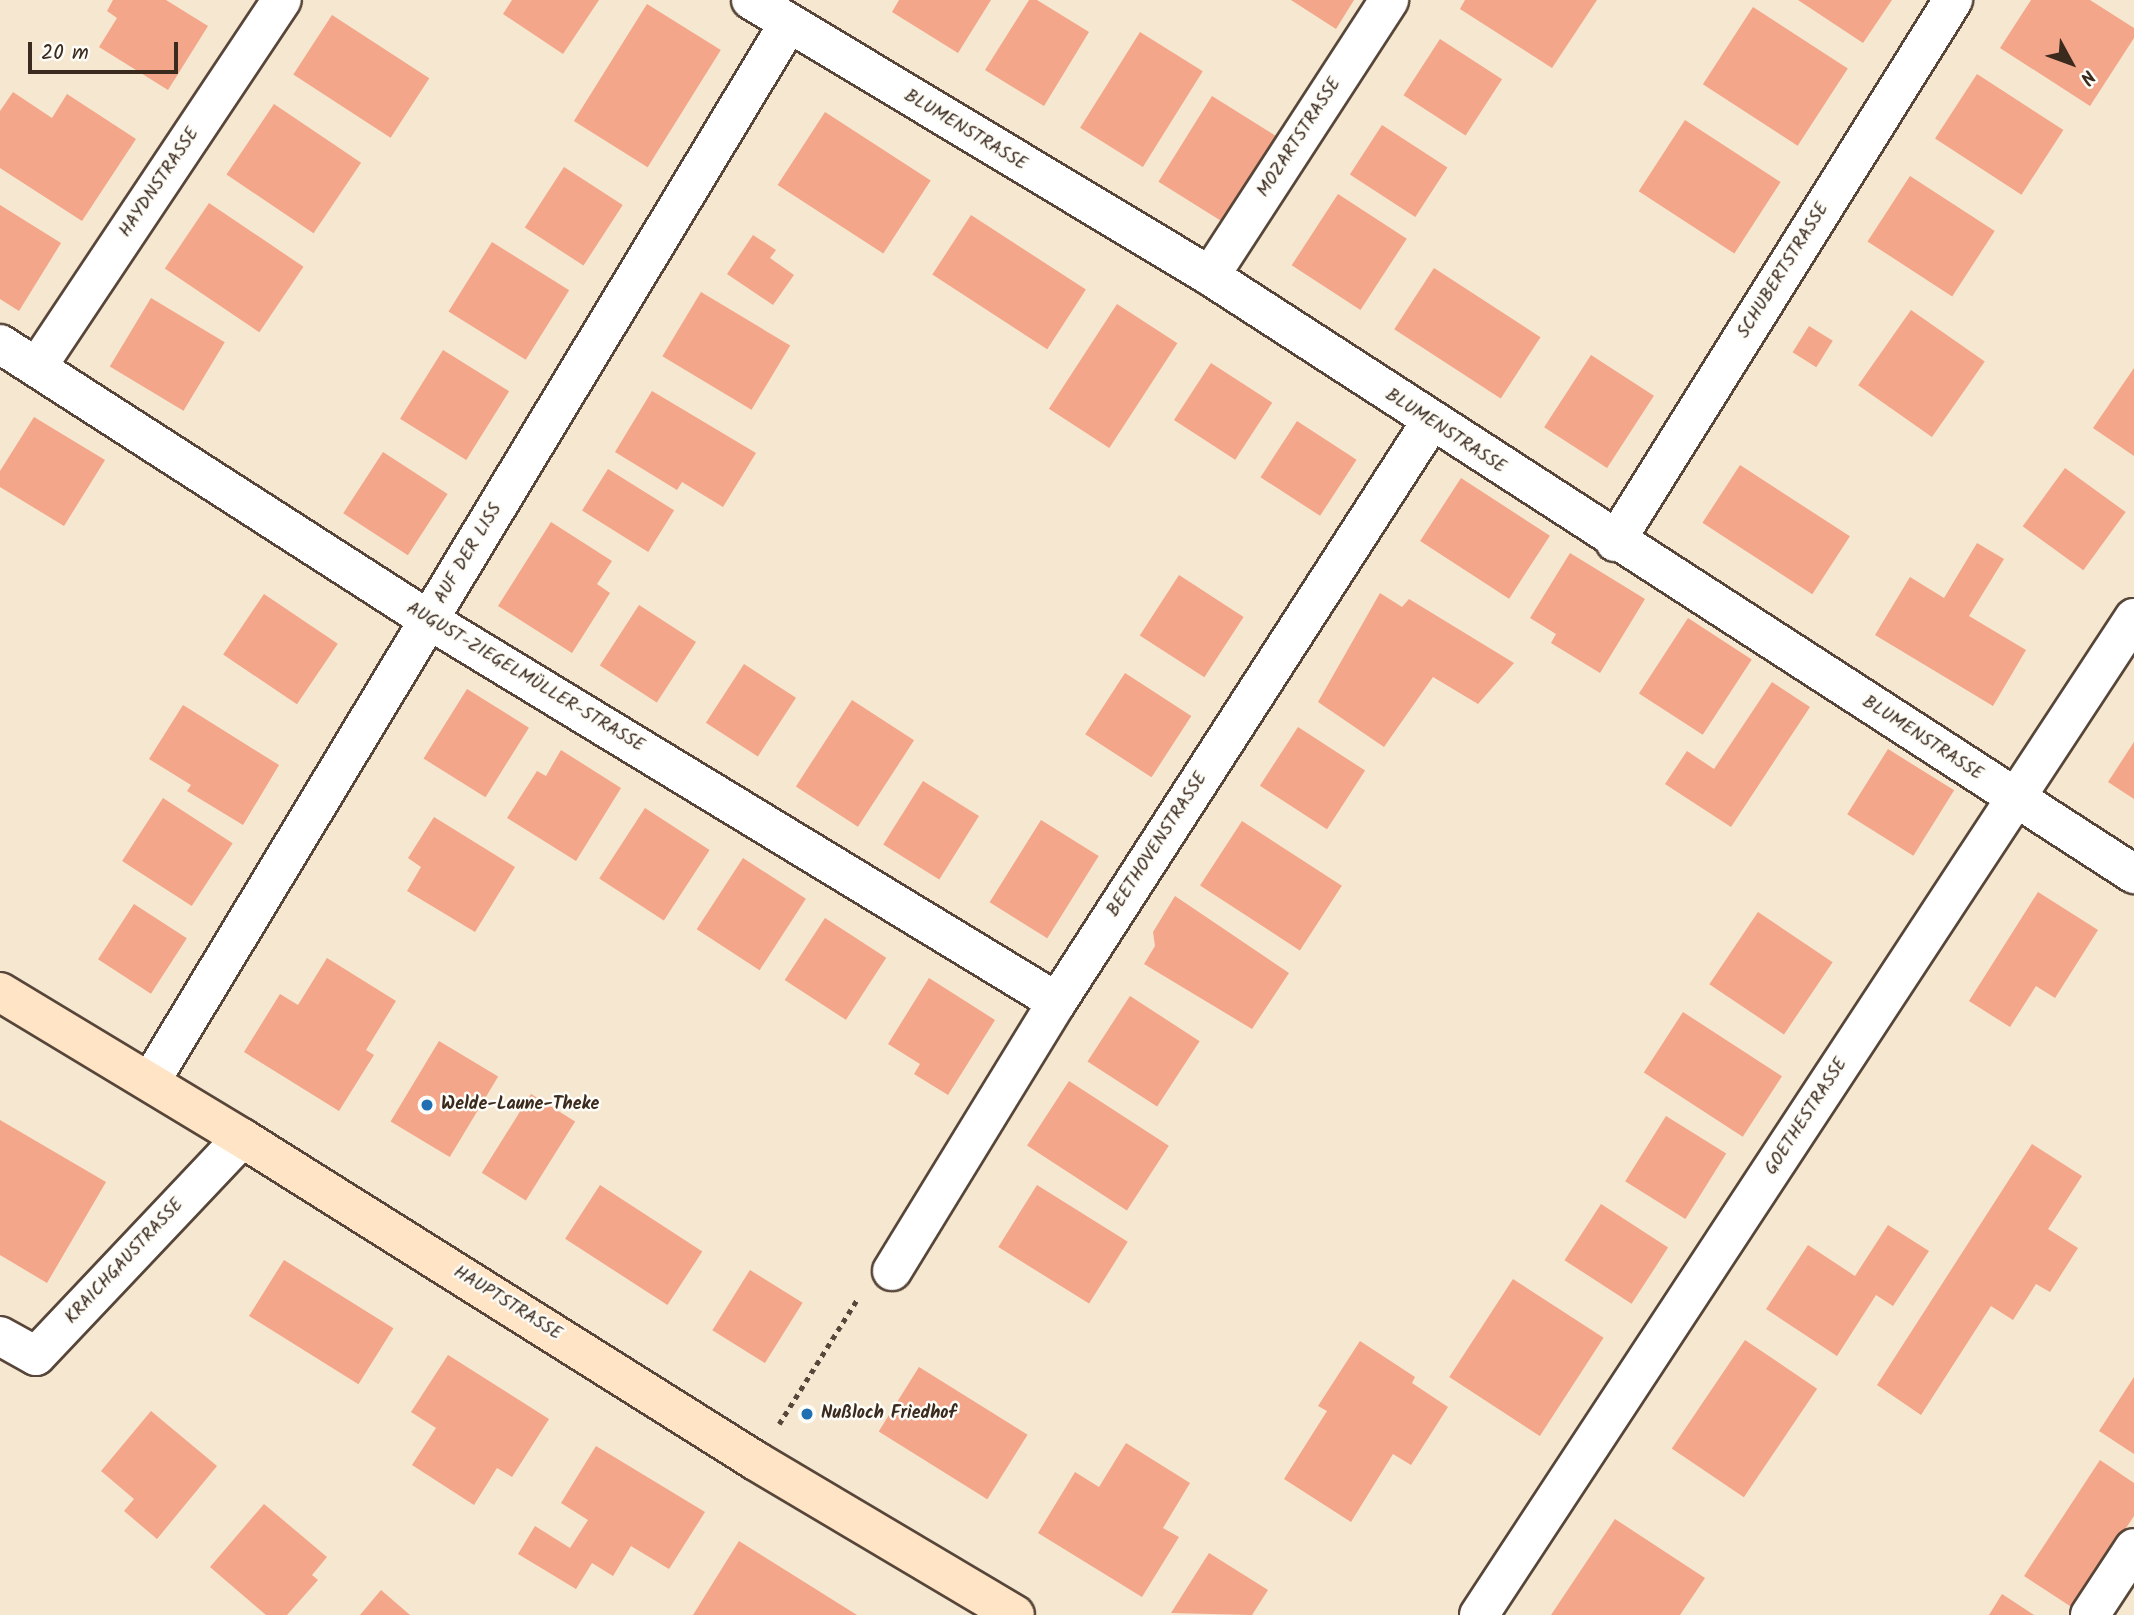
<!DOCTYPE html>
<meta charset="utf-8">
<style>
body{margin:0}
#map{position:relative;width:2134px;height:1615px;overflow:hidden;background:#f5e7d0;font-family:Kalam,sans-serif}
div>[style]{position:absolute}
[style*='--x']{left:calc(var(--x)*1px);top:calc(var(--y)*1px);width:calc(var(--w)*1px);rotate:calc(var(--a)*1deg)}
.building>*{inset:0;background:#f3a689;transform-origin:0 0}
.path>*{height:4.5px;margin-top:-2.25px;transform-origin:0;background:repeating-linear-gradient(90deg,#574639 0 5px,transparent 0 10px)}
.roads{filter:drop-shadow(2px 0 #574639) drop-shadow(-2px 0 #574639) drop-shadow(0 2px #574639) drop-shadow(0 -2px #574639)}
.minor>*{height:38px;margin:-19px;padding:0 19px;transform-origin:19px;border-radius:19px;background:#fff}
.secondary>*{height:38px;margin:-19px;padding:0 19px;transform-origin:19px;border-radius:19px;background:#ffe4c6}
.dots>*{width:19px;height:19px;translate:-50% -50%;box-sizing:border-box;border:4px solid #fdfcf7;border-radius:50%}
span{translate:-50% -50%;white-space:nowrap;text-align:center;line-height:1.15;-webkit-text-stroke:5px #fdfcf7;paint-order:stroke}
.street-label{font-size:18px;color:#3b2a1e}
.poi-label{font-size:18px;color:#3b2a1e;font-weight:700}
.left{translate:0 -50%;text-align:left}
.north{position:absolute;left:2036px;top:28px;width:70px;height:70px;-webkit-text-stroke:5px #fdfcf7;paint-order:stroke;rotate:131deg;font-size:19px;font-weight:700;line-height:28px;text-align:center;color:#3b2a1e}
.north::after{content:'';display:block;margin:auto;width:24px;height:32px;background:#3b2a1e;clip-path:polygon(50% 0,100% 100%,50% 72%,0 100%)}
.scale{position:absolute;left:28px;top:42px;width:150px;height:32px;box-sizing:border-box;border:4px solid #3b2a1e;border-top:0;padding-left:9px;font-size:21px;line-height:24px;white-space:nowrap;color:#3b2a1e;-webkit-text-stroke:5px #fdfcf7;paint-order:stroke}
</style>
<div id="map">
<div class="building">
<i style="clip-path:polygon(113px 0,166px 0,208px 26px,168px 90px,99px 47px,117px 18px,107px 11px)"></i>
<i style="clip-path:polygon(512px 0,599px 0,563px 54px,503px 14px)"></i>
<i style="clip-path:polygon(899px 0,991px 0,958px 53px,892px 12px)"></i>
<i style="clip-path:polygon(1029px 0,1037px 0,1089px 32px,1044px 106px,985px 70px)"></i>
<i style="clip-path:polygon(1291px 0,1354px 0,1336px 29px)"></i>
<i style="clip-path:polygon(1465px 0,1597px 0,1552px 68px,1460px 9px)"></i>
<i style="clip-path:polygon(1798px 0,1892px 0,1863px 43px)"></i>
<i style="clip-path:polygon(2031px 0,2090px 0,2134px 28px,2134px 38px,2090px 106px,2000px 48px)"></i>
<i style="left:647px;top:4px;width:87px;height:138px;rotate:32deg"></i>
<i style="left:1753px;top:7px;width:113px;height:92px;rotate:33deg"></i>
<i style="left:332px;top:15px;width:116px;height:71px;rotate:33deg"></i>
<i style="left:1140px;top:32px;width:74px;height:113px;rotate:32deg"></i>
<i style="left:1440px;top:39px;width:74px;height:67px;rotate:33deg"></i>
<i style="left:1977px;top:74px;width:103px;height:77px;rotate:33deg"></i>
<i style="clip-path:polygon(13px 92px,52px 118px,67px 94px,136px 139px,82px 221px,0 168px,0 111px)"></i>
<i style="left:1212px;top:96px;width:75px;height:101px;rotate:32deg"></i>
<i style="left:274px;top:104px;width:105px;height:85px;rotate:34deg"></i>
<i style="left:825px;top:112px;width:126px;height:87px;rotate:33deg"></i>
<i style="left:1685px;top:120px;width:114px;height:85px;rotate:33deg"></i>
<i style="left:1382px;top:125px;width:78px;height:59px;rotate:33deg"></i>
<i style="left:564px;top:167px;width:70px;height:72px;rotate:33deg"></i>
<i style="left:1910px;top:176px;width:101px;height:78px;rotate:33deg"></i>
<i style="left:1338px;top:194px;width:82px;height:85px;rotate:33deg"></i>
<i style="left:209px;top:203px;width:114px;height:79px;rotate:34deg"></i>
<i style="clip-path:polygon(0 205px,61px 243px,19px 311px,0 299px)"></i>
<i style="left:971px;top:215px;width:137px;height:71px;rotate:33deg"></i>
<i style="clip-path:polygon(753px 235px,776px 250px,770px 258px,794px 275px,773px 305px,727px 274px)"></i>
<i style="left:492px;top:242px;width:91px;height:82px;rotate:32deg"></i>
<i style="left:1434px;top:268px;width:127px;height:73px;rotate:33deg"></i>
<i style="left:701px;top:292px;width:104px;height:75px;rotate:31deg"></i>
<i style="left:151px;top:298px;width:86px;height:80px;rotate:31deg"></i>
<i style="left:1117px;top:304px;width:72px;height:125px;rotate:33deg"></i>
<i style="left:1911px;top:310px;width:90px;height:92px;rotate:35deg"></i>
<i style="left:1809px;top:326px;width:28px;height:31px;rotate:32deg"></i>
<i style="left:443px;top:350px;width:78px;height:81px;rotate:32deg"></i>
<i style="left:1591px;top:355px;width:75px;height:86px;rotate:33deg"></i>
<i style="left:1211px;top:363px;width:73px;height:68px;rotate:33deg"></i>
<i style="clip-path:polygon(2134px 368px,2134px 456px,2093px 428px)"></i>
<i style="clip-path:polygon(652px 391px,756px 453px,723px 507px,682px 482px,677px 490px,615px 452px)"></i>
<i style="clip-path:polygon(34px 417px,105px 460px,64px 526px,0 487px,0 471px)"></i>
<i style="left:1297px;top:421px;width:71px;height:67px;rotate:33deg"></i>
<i style="left:383px;top:452px;width:77px;height:73px;rotate:33deg"></i>
<i style="left:1740px;top:465px;width:131px;height:69px;rotate:33deg"></i>
<i style="left:2065px;top:468px;width:75px;height:72px;rotate:36deg"></i>
<i style="left:608px;top:469px;width:78px;height:49px;rotate:32deg"></i>
<i style="left:1461px;top:478px;width:106px;height:75px;rotate:33deg"></i>
<i style="clip-path:polygon(551px 522px,612px 561px,597px 584px,610px 593px,572px 653px,498px 606px)"></i>
<i style="clip-path:polygon(1977px 543px,2004px 559px,1969px 616px,2026px 650px,1993px 706px,1875px 635px,1910px 577px,1944px 598px)"></i>
<i style="clip-path:polygon(1570px 553px,1645px 599px,1600px 673px,1551px 643px,1556px 634px,1530px 618px)"></i>
<i style="left:1179px;top:575px;width:77px;height:72px;rotate:33deg"></i>
<i style="clip-path:polygon(1380px 593px,1402px 607px,1409px 599px,1514px 663px,1478px 704px,1433px 677px,1384px 747px,1318px 702px)"></i>
<i style="left:264px;top:594px;width:89px;height:73px;rotate:34deg"></i>
<i style="left:639px;top:605px;width:68px;height:72px;rotate:33deg"></i>
<i style="left:1688px;top:618px;width:76px;height:90px;rotate:33deg"></i>
<i style="left:744px;top:664px;width:62px;height:70px;rotate:33deg"></i>
<i style="left:1125px;top:673px;width:79px;height:73px;rotate:33deg"></i>
<i style="clip-path:polygon(1772px 682px,1810px 707px,1731px 827px,1665px 784px,1687px 751px,1714px 769px)"></i>
<i style="left:467px;top:689px;width:73px;height:82px;rotate:32deg"></i>
<i style="left:852px;top:700px;width:74px;height:103px;rotate:33deg"></i>
<i style="clip-path:polygon(183px 705px,279px 765px,243px 825px,187px 791px,191px 785px,149px 759px)"></i>
<i style="left:1298px;top:727px;width:80px;height:70px;rotate:33deg"></i>
<i style="clip-path:polygon(2134px 742px,2134px 799px,2108px 782px)"></i>
<i style="left:1888px;top:749px;width:78px;height:77px;rotate:32deg"></i>
<i style="clip-path:polygon(561px 750px,621px 788px,576px 861px,507px 818px,537px 771px,546px 776px)"></i>
<i style="left:923px;top:781px;width:66px;height:75px;rotate:32deg"></i>
<i style="left:163px;top:798px;width:83px;height:75px;rotate:33deg"></i>
<i style="left:645px;top:808px;width:77px;height:84px;rotate:33deg"></i>
<i style="clip-path:polygon(434px 817px,515px 867px,475px 932px,407px 891px,421px 867px,408px 858px)"></i>
<i style="left:1041px;top:820px;width:68px;height:97px;rotate:32deg"></i>
<i style="left:1242px;top:821px;width:119px;height:77px;rotate:33deg"></i>
<i style="left:743px;top:858px;width:75px;height:85px;rotate:33deg"></i>
<i style="clip-path:polygon(2038px 892px,2098px 930px,2055px 998px,2036px 986px,2010px 1027px,1969px 1001px)"></i>
<i style="clip-path:polygon(1175px 896px,1289px 973px,1252px 1029px,1144px 964px,1155px 946px,1153px 932px)"></i>
<i style="left:134px;top:904px;width:63px;height:66px;rotate:33deg"></i>
<i style="left:1758px;top:912px;width:90px;height:87px;rotate:34deg"></i>
<i style="left:825px;top:918px;width:73px;height:74px;rotate:33deg"></i>
<i style="clip-path:polygon(327px 958px,396px 1001px,366px 1050px,374px 1055px,339px 1111px,244px 1052px,280px 994px,298px 1005px)"></i>
<i style="clip-path:polygon(929px 978px,995px 1020px,948px 1095px,914px 1074px,920px 1064px,888px 1044px)"></i>
<i style="left:1130px;top:996px;width:83px;height:78px;rotate:33deg"></i>
<i style="left:1683px;top:1012px;width:118px;height:72px;rotate:33deg"></i>
<i style="left:439px;top:1041px;width:69px;height:94px;rotate:31deg"></i>
<i style="left:1069px;top:1081px;width:119px;height:77px;rotate:33deg"></i>
<i style="left:531px;top:1094px;width:52px;height:93px;rotate:32deg"></i>
<i style="left:1666px;top:1116px;width:71px;height:77px;rotate:32deg"></i>
<i style="clip-path:polygon(0 1120px,106px 1182px,47px 1283px,0 1255px)"></i>
<i style="clip-path:polygon(2032px 1144px,2082px 1176px,2048px 1229px,2078px 1248px,2050px 1292px,2036px 1284px,2013px 1320px,1991px 1306px,1921px 1415px,1877px 1385px)"></i>
<i style="left:600px;top:1185px;width:122px;height:64px;rotate:33deg"></i>
<i style="left:1037px;top:1185px;width:107px;height:73px;rotate:32deg"></i>
<i style="left:1601px;top:1204px;width:80px;height:67px;rotate:33deg"></i>
<i style="clip-path:polygon(1888px 1225px,1929px 1251px,1893px 1306px,1876px 1295px,1837px 1356px,1766px 1309px,1808px 1245px,1855px 1276px)"></i>
<i style="left:284px;top:1260px;width:129px;height:66px;rotate:32deg"></i>
<i style="left:750px;top:1270px;width:62px;height:71px;rotate:32deg"></i>
<i style="left:1513px;top:1279px;width:108px;height:117px;rotate:33deg"></i>
<i style="left:1745px;top:1340px;width:87px;height:131px;rotate:34deg"></i>
<i style="clip-path:polygon(1360px 1341px,1415px 1377px,1412px 1383px,1448px 1407px,1411px 1465px,1393px 1454px,1351px 1522px,1284px 1479px,1327px 1411px,1318px 1406px)"></i>
<i style="clip-path:polygon(448px 1355px,549px 1419px,512px 1477px,497px 1468px,474px 1505px,412px 1465px,436px 1428px,411px 1412px)"></i>
<i style="left:919px;top:1367px;width:128px;height:76px;rotate:32deg"></i>
<i style="clip-path:polygon(2134px 1377px,2134px 1454px,2099px 1431px)"></i>
<i style="clip-path:polygon(151px 1411px,217px 1466px,157px 1539px,124px 1511px,134px 1499px,101px 1471px)"></i>
<i style="clip-path:polygon(1126px 1443px,1190px 1483px,1163px 1528px,1179px 1537px,1142px 1597px,1038px 1533px,1075px 1472px,1099px 1487px)"></i>
<i style="clip-path:polygon(596px 1446px,705px 1512px,669px 1569px,631px 1546px,613px 1576px,592px 1563px,576px 1589px,518px 1554px,535px 1526px,570px 1548px,588px 1520px,561px 1503px)"></i>
<i style="clip-path:polygon(2100px 1460px,2134px 1483px,2134px 1516px,2073px 1608px,2024px 1576px)"></i>
<i style="clip-path:polygon(264px 1504px,327px 1557px,312px 1575px,318px 1580px,287px 1615px,266px 1615px,210px 1567px)"></i>
<i style="clip-path:polygon(1615px 1519px,1705px 1578px,1680px 1615px,1551px 1615px)"></i>
<i style="clip-path:polygon(739px 1541px,857px 1615px,693px 1615px)"></i>
<i style="clip-path:polygon(1209px 1553px,1268px 1590px,1252px 1615px,1171px 1613px)"></i>
<i style="clip-path:polygon(381px 1590px,410px 1615px,360px 1615px)"></i>
<i style="clip-path:polygon(2002px 1594px,2034px 1615px,1989px 1615px)"></i>
</div>
<div class="path">
<i style="--x:779;--y:1424;--w:149;--a:-57.9"></i>
</div>
<div class="roads">
<div class="minor">
<i style="--x:751;--y:0;--w:536;--a:31.02"></i>
<i style="--x:1210;--y:276;--w:1101;--a:32.91"></i>
<i style="--x:1210;--y:276;--w:329;--a:-57"></i>
<i style="--x:0;--y:344;--w:510;--a:32.76"></i>
<i style="--x:429;--y:620;--w:735;--a:31.31"></i>
<i style="--x:37;--y:367;--w:441;--a:-56.3"></i>
<i style="--x:1615;--y:542;--w:639;--a:-58.05"></i>
<i style="--x:150;--y:1082;--w:1233;--a:-58.9"></i>
<i style="--x:892;--y:1271;--w:316;--a:-58.5"></i>
<i style="--x:1057;--y:1002;--w:689;--a:-57.21"></i>
<i style="--x:0;--y:1336;--w:41;--a:29.1"></i>
<i style="--x:36;--y:1356;--w:300;--a:-46.6"></i>
<i style="--x:1479;--y:1615;--w:1193;--a:-56.7"></i>
<i style="--x:2090;--y:1615;--w:80;--a:-56.7"></i>
</div>
<div class="secondary">
<i style="--x:0;--y:992;--w:283;--a:31.1"></i>
<i style="--x:242;--y:1138;--w:607;--a:32.15"></i>
<i style="--x:756;--y:1461;--w:301;--a:30.7"></i>
</div>
</div>
<div class="dots">
<i style="left:427px;top:1105px;background:#1f6fb2"></i>
<i style="left:807px;top:1414px;background:#1f6fb2"></i>
</div>
<div class="street-label">
<span style="left:965px;top:131px;rotate:31deg">BLUMENSTRASSE</span>
<span style="left:1300px;top:138px;rotate:-57deg">MOZARTSTRASSE</span>
<span style="left:160px;top:183px;rotate:-56deg">HAYDNSTRASSE</span>
<span style="left:1784px;top:271px;rotate:-58deg">SCHUBERTSTRASSE</span>
<span style="left:1445px;top:432px;rotate:33deg">BLUMENSTRASSE</span>
<span style="left:469px;top:554px;rotate:-59deg">AUF DER LISS</span>
<span style="left:525px;top:678px;rotate:31deg">AUGUST-ZIEGELMÜLLER-STRASSE</span>
<span style="left:1922px;top:739px;rotate:33deg">BLUMENSTRASSE</span>
<span style="left:1158px;top:845px;rotate:-57deg">BEETHOVENSTRASSE</span>
<span style="left:1807px;top:1117px;rotate:-57deg">GOETHESTRASSE</span>
<span style="left:125px;top:1262px;rotate:-47deg">KRAICHGAUSTRASSE</span>
<span style="left:507px;top:1304px;rotate:32deg">HAUPTSTRASSE</span>
</div>
<div class="poi-label">
<span class="left" style="left:441px;top:1105px">Welde-Laune-Theke</span>
<span class="left" style="left:821px;top:1414px">Nußloch Friedhof</span>
</div>
<div class="north">N</div>
<div class="scale">20 m</div>
</div>
